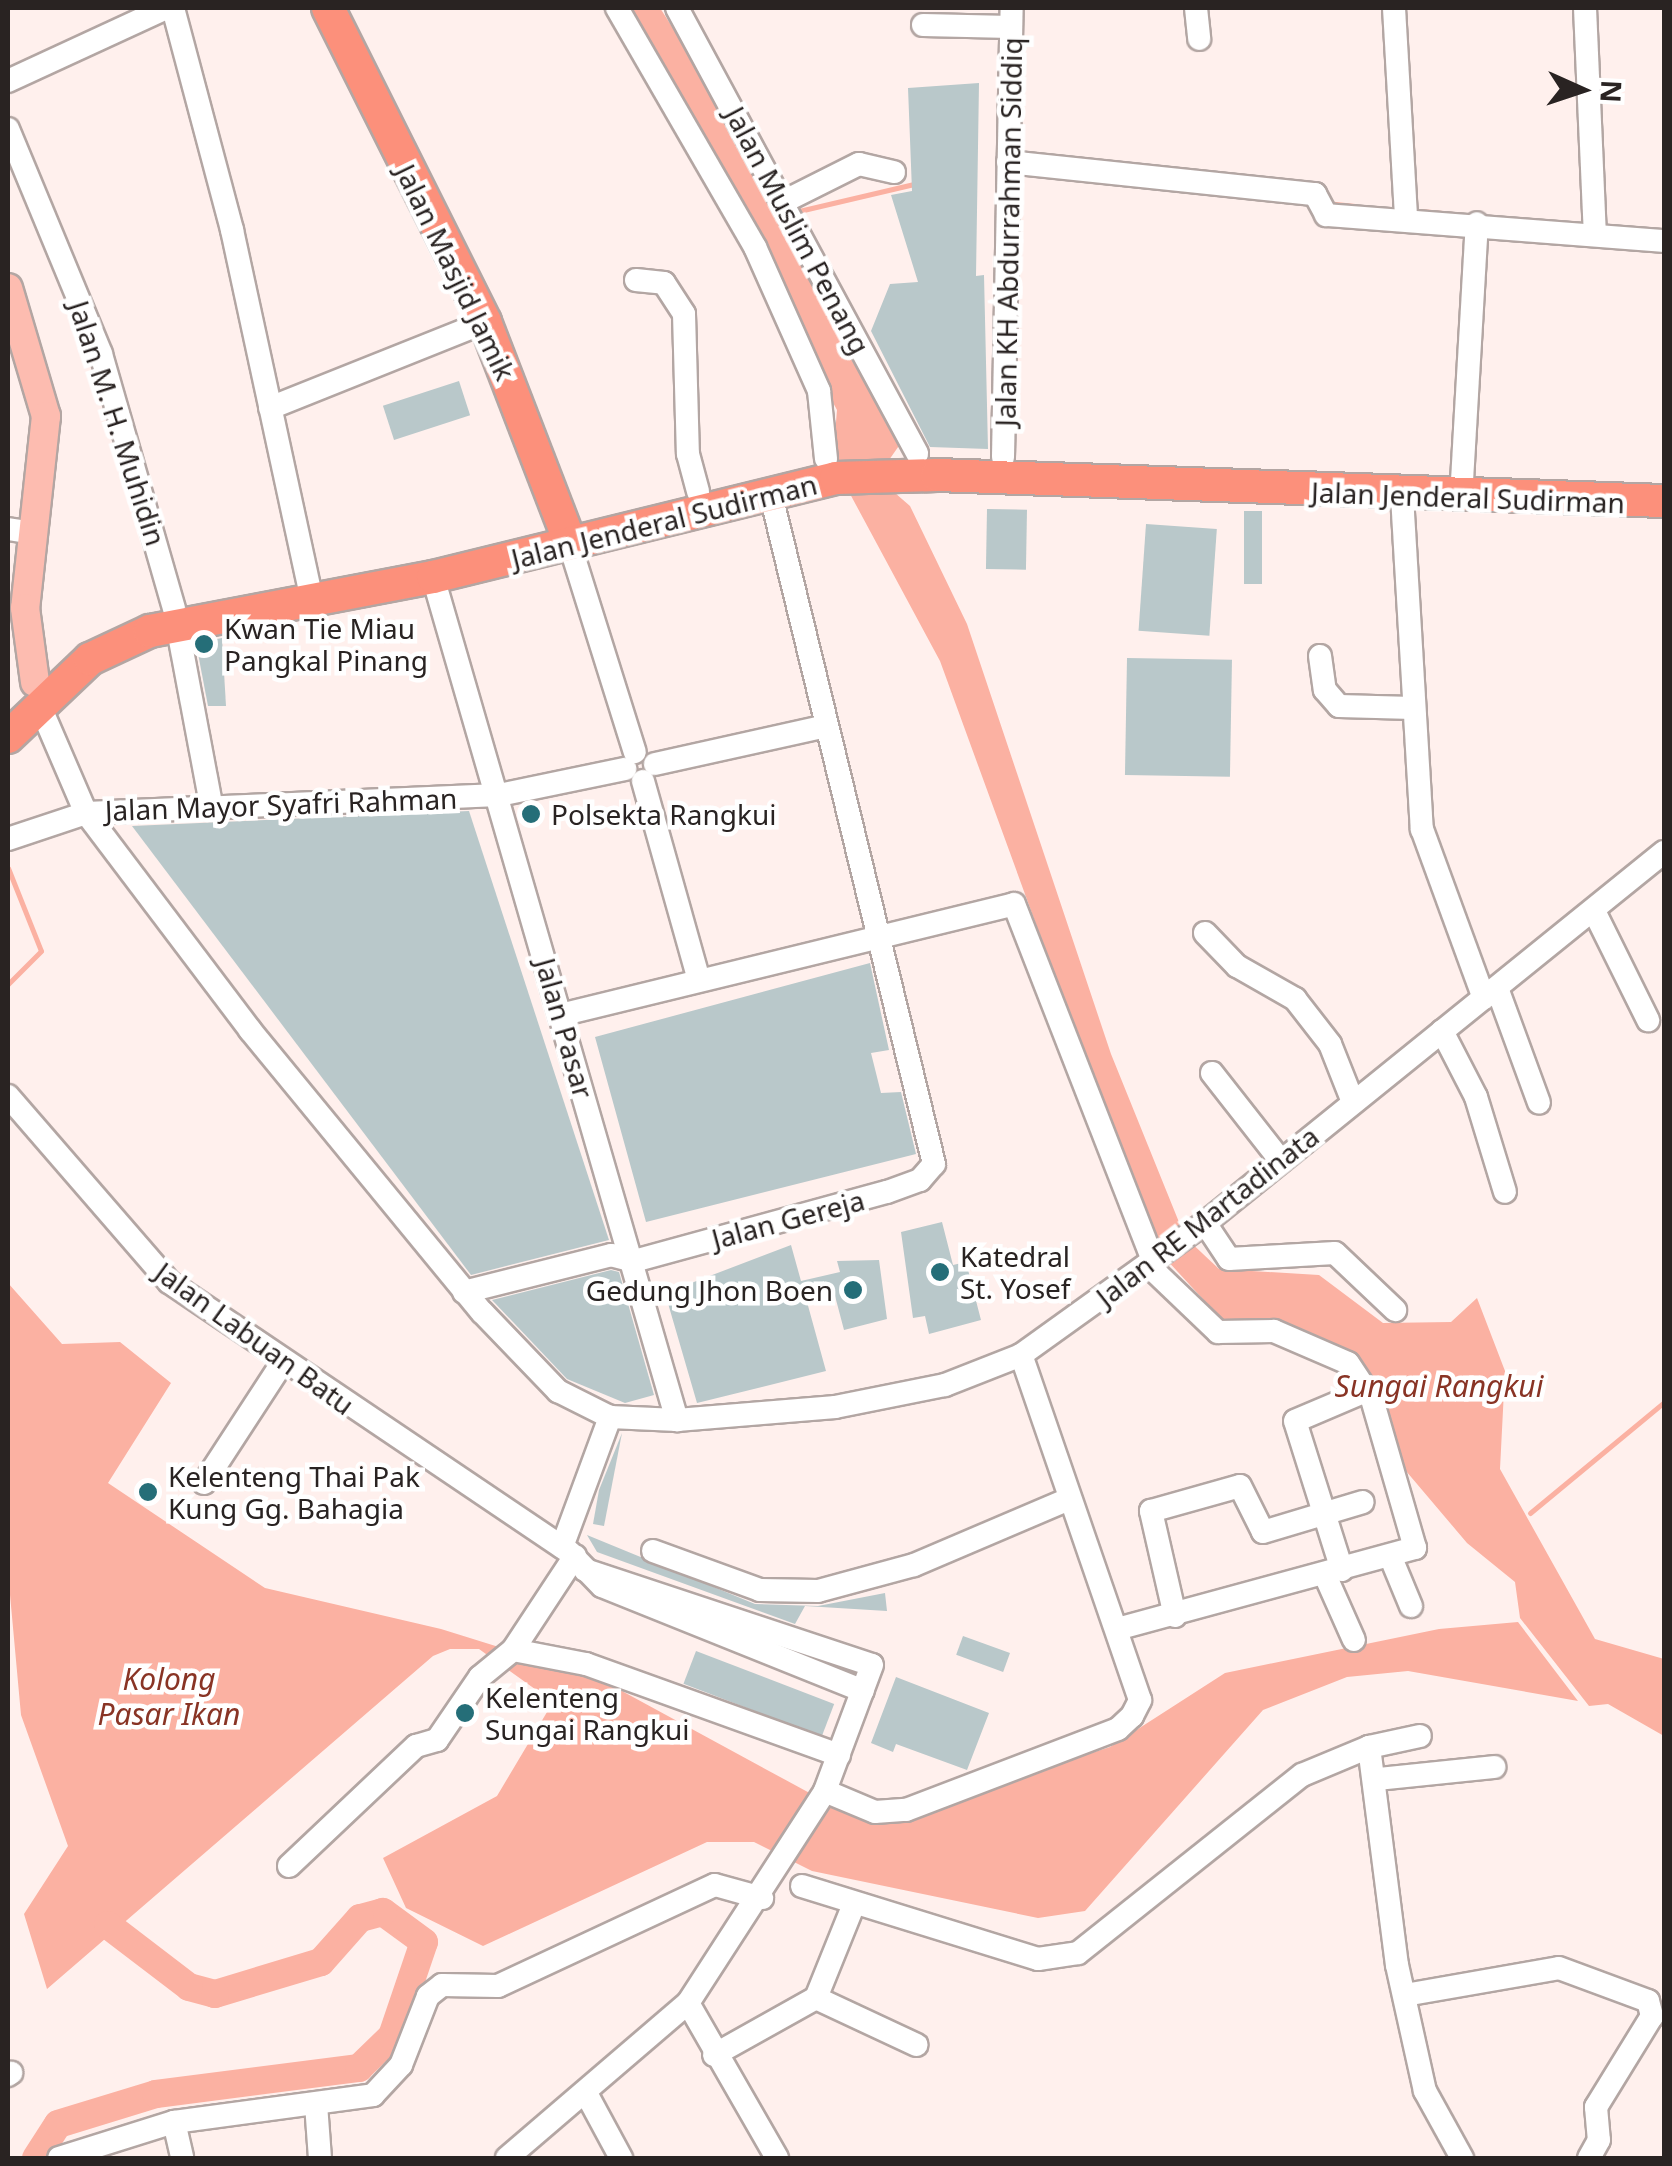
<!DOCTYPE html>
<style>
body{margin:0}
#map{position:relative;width:1672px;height:2166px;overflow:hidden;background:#fff0ed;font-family:"Noto Sans",sans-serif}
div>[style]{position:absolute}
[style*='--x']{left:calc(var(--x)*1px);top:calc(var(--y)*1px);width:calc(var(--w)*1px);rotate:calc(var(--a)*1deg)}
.water>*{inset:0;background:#fbb1a2}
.stream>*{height:5px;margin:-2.5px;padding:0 2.5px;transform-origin:2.5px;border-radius:2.5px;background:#fbb1a2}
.river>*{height:28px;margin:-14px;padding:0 14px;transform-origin:14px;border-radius:14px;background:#fbb1a2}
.building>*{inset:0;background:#b9c8ca;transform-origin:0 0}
.roads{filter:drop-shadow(2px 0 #b3a6a3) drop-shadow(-2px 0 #b3a6a3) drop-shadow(0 2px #b3a6a3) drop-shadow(0 -2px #b3a6a3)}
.minor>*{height:22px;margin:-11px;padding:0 11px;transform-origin:11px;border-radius:11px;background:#fff}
.major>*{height:28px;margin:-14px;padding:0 14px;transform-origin:14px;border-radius:14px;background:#fdbcb0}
.highway>*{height:32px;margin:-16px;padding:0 16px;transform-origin:16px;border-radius:16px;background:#fc907b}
.dots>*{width:28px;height:28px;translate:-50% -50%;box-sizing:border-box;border:5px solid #fff;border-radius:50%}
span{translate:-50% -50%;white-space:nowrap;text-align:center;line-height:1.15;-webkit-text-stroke:9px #fff;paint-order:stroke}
.street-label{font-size:28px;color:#292322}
.poi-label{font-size:28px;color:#292322}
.left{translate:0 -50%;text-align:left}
.right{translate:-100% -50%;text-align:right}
.water-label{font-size:30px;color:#893425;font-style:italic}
.frame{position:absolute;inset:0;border:10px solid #292322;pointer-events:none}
.north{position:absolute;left:1532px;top:40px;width:100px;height:100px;-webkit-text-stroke:8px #fff;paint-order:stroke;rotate:93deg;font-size:28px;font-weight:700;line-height:40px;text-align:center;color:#292322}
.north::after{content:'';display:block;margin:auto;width:35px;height:45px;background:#292322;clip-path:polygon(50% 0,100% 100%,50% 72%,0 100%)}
</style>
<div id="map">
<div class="water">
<i style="clip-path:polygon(622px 8px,660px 8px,727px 112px,844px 330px,852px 361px,903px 440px,882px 470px,887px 486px,910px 506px,967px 624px,1111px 1054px,1185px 1237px,1219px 1269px,1319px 1275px,1383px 1323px,1451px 1322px,1477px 1298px,1505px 1371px,1500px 1469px,1595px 1639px,1664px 1659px,1664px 1736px,1608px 1704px,1589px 1706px,1520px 1618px,1515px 1582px,1467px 1543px,1406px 1471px,1354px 1364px,1225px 1323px,1153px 1245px,940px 661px,849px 492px,834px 446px,837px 410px)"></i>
<i style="clip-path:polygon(8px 1283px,62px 1344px,120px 1342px,171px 1383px,108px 1483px,265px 1588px,441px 1629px,598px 1678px,828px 1803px,887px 1820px,1110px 1747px,1225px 1673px,1439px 1629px,1518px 1622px,1578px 1701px,1408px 1671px,1347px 1677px,1263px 1710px,1085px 1911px,1038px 1918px,812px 1871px,754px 1842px,707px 1842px,483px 1946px,406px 1908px,383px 1858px,497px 1796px,553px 1702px,479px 1649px,450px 1649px,433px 1656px,47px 1989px,24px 1914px,68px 1846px,21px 1715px,8px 1573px)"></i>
</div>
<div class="stream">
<i style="--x:1326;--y:203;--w:29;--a:6"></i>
<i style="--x:799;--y:211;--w:118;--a:-13.2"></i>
<i style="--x:1421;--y:211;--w:128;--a:5.4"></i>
<i style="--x:8;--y:868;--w:89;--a:68.3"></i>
<i style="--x:41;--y:951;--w:47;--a:135"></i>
<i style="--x:1530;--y:1513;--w:174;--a:-39.6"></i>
</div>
<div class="river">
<i style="--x:36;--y:2158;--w:40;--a:-57.1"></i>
<i style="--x:58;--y:2124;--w:102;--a:-17"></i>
<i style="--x:156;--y:2094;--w:205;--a:-7.3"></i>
<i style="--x:359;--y:2068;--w:46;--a:-44.1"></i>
<i style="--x:392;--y:2036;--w:99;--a:-71.2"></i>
<i style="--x:424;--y:1942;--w:51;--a:-143.8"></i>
<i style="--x:383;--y:1912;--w:24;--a:165"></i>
<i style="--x:360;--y:1918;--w:59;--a:131.6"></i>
<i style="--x:321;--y:1962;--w:111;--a:163.2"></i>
<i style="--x:215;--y:1994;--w:27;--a:-165"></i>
<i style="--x:189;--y:1987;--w:102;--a:-142.6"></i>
</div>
<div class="building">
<i style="clip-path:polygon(979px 83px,976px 276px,984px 275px,988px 449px,930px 447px,871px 331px,890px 284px,918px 282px,891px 195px,912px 191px,908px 88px)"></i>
<i style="left:459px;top:381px;width:36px;height:80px;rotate:72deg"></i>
<i style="left:987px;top:509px;width:40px;height:60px;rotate:1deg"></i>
<i style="left:1244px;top:511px;width:18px;height:73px"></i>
<i style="left:1146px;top:524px;width:71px;height:107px;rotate:4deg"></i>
<i style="clip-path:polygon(222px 638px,226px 706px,208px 706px,196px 643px)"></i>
<i style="left:1127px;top:658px;width:105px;height:117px;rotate:1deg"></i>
<i style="clip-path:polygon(469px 811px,609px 1240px,471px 1275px,132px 826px)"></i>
<i style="clip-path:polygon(870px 963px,889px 1050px,871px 1053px,881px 1093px,901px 1092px,916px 1154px,646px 1222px,595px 1037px)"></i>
<i style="clip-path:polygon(942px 1222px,953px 1265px,966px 1262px,981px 1320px,929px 1334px,925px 1316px,913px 1318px,901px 1232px)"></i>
<i style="clip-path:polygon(791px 1245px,801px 1281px,840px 1272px,837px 1261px,879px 1260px,887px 1319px,844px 1330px,835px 1296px,807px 1302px,826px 1371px,697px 1403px,665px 1293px)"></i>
<i style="clip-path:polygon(611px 1270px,619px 1272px,654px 1395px,625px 1403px,567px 1379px,492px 1300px)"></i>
<i style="clip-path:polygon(622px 1433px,604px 1526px,593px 1524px,599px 1490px)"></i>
<i style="clip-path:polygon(587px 1535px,755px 1604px,818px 1606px,885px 1593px,887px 1611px,805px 1606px,795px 1624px,597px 1552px)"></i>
<i style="left:963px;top:1636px;width:50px;height:20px;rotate:20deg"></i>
<i style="left:696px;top:1651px;width:148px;height:35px;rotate:21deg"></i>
<i style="clip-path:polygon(896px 1677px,989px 1713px,967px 1770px,896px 1744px,893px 1752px,871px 1743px)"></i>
</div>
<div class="roads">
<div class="minor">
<i style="--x:173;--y:8;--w:230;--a:75.1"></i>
<i style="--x:232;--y:230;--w:363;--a:77.8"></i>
<i style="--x:617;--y:8;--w:276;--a:60"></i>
<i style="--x:755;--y:247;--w:158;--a:66"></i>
<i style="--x:819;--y:391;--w:68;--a:84.1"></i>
<i style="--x:677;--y:8;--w:506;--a:61.66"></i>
<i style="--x:1196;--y:8;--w:31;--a:84"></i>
<i style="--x:1394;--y:8;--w:207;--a:86.7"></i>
<i style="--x:1585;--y:8;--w:225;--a:87.5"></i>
<i style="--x:923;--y:25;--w:88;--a:1.3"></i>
<i style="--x:8;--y:81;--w:174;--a:-24.8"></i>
<i style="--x:8;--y:129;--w:243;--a:67.5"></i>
<i style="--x:101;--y:354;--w:265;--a:74"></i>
<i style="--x:1008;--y:162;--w:309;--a:6"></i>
<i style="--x:1315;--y:194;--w:24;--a:62"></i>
<i style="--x:1326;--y:215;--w:339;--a:4.4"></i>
<i style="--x:783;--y:202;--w:85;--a:-26.6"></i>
<i style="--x:859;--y:164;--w:36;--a:13"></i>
<i style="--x:636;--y:280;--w:28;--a:6"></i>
<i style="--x:664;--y:283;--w:37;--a:57"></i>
<i style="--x:684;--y:314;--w:140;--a:88.4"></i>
<i style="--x:688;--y:454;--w:39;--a:75"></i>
<i style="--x:270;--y:408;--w:232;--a:-21.8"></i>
<i style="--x:1003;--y:457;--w:449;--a:-88.9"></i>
<i style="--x:1462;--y:481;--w:258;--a:-86.7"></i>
<i style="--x:1402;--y:496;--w:334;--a:86.6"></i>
<i style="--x:1422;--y:829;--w:180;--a:69.9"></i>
<i style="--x:8;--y:529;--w:25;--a:9"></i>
<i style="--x:569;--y:542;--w:220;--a:72.6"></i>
<i style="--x:433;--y:577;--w:878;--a:73.86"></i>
<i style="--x:177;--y:624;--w:183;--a:79.3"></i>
<i style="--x:1320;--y:656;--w:34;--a:82"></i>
<i style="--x:1325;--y:690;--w:21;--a:49"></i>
<i style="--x:1339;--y:706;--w:74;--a:1.5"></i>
<i style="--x:39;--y:704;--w:119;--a:66.7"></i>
<i style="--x:86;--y:813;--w:272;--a:52.9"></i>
<i style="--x:250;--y:1030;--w:365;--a:50.6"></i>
<i style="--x:482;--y:1312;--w:110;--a:46.1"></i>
<i style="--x:558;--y:1391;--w:58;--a:26.6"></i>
<i style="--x:610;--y:1417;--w:67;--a:2.6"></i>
<i style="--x:677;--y:1420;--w:159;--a:-4.7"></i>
<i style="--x:835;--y:1407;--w:112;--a:-11.3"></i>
<i style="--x:945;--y:1385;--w:82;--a:-21.5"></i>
<i style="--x:1021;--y:1355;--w:226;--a:-35.7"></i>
<i style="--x:1205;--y:1223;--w:590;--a:-38.95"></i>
<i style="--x:655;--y:764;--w:175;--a:-12.5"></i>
<i style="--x:643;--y:781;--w:207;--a:74.3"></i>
<i style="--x:8;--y:839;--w:82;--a:-18.4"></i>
<i style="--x:86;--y:813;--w:413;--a:-2.5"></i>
<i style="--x:499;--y:795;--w:129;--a:-11.7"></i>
<i style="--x:1594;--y:911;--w:122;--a:63.6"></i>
<i style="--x:1205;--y:933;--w:46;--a:45.9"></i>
<i style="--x:1237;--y:966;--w:67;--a:29.6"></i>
<i style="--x:1295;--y:999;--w:57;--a:52.1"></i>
<i style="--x:1330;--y:1044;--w:62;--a:68.4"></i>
<i style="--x:1497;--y:988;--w:122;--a:69.9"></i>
<i style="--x:560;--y:1015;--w:467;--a:-13.7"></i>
<i style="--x:1014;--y:904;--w:383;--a:68.7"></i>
<i style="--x:1442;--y:1031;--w:74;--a:62.7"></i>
<i style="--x:1476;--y:1097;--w:99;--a:73"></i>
<i style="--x:1212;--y:1073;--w:112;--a:51.9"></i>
<i style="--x:8;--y:1096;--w:246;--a:49.1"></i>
<i style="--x:169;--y:1282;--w:483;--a:34"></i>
<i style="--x:569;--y:1552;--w:47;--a:45.9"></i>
<i style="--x:602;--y:1586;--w:281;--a:21.9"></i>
<i style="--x:1205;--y:1223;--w:43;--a:56.3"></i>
<i style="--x:1229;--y:1259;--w:106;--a:-3.2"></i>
<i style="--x:1335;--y:1253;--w:83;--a:43.5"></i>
<i style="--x:634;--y:1261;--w:262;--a:-15.3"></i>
<i style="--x:887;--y:1192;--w:35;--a:-20"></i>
<i style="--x:920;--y:1180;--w:21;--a:-49"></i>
<i style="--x:934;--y:1164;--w:693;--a:-103.7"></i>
<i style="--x:464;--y:1292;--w:152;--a:-14.1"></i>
<i style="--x:611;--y:1255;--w:24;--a:15"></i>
<i style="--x:204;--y:1483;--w:145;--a:-56.9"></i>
<i style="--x:562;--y:1547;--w:139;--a:-69.7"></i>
<i style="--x:653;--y:1551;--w:114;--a:20"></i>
<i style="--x:760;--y:1590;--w:58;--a:1"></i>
<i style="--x:818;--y:1591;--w:99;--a:-15.2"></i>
<i style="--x:914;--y:1565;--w:168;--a:-23.1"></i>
<i style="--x:575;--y:1556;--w:113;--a:123.4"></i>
<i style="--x:513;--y:1650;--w:74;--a:10.9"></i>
<i style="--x:586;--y:1664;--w:269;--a:19.8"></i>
<i style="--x:1391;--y:1558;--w:52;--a:67.4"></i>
<i style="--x:585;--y:1570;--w:302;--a:18.3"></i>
<i style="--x:872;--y:1665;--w:134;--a:110.5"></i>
<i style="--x:1342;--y:1570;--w:156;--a:-107.5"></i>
<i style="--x:1295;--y:1421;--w:79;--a:-23"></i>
<i style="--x:1325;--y:1575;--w:71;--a:66"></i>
<i style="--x:1175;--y:1616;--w:108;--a:-102.9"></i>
<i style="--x:1151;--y:1511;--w:92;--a:-15.7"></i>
<i style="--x:1240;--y:1486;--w:51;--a:63.4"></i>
<i style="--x:1263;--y:1532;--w:104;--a:-16.7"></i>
<i style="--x:1117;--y:1629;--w:309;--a:-15.2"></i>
<i style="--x:1415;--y:1548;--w:155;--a:-106.1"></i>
<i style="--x:1372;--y:1399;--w:43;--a:-123.7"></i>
<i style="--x:1348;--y:1363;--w:81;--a:-156.6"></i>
<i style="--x:1274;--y:1331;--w:56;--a:179"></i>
<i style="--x:1218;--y:1332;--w:97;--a:-136.3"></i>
<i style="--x:1369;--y:1747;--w:220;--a:82.7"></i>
<i style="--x:1397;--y:1965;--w:129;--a:77.5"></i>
<i style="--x:1425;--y:2091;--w:77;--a:61.1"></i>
<i style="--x:1378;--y:1779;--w:117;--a:-5.9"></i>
<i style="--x:289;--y:1866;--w:175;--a:-43.4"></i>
<i style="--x:416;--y:1746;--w:22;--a:-16"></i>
<i style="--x:437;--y:1740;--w:76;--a:-55.7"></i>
<i style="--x:480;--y:1677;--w:43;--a:-39.3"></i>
<i style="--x:802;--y:1886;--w:247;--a:17.2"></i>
<i style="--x:1038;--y:1959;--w:40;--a:-8.5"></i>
<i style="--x:1078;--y:1953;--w:286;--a:-38.5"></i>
<i style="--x:1302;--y:1775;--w:73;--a:-22.7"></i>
<i style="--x:1369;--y:1747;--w:52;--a:-12.2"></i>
<i style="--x:1405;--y:1995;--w:156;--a:-9.9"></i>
<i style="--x:1559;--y:1968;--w:95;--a:20.3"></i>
<i style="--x:1648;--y:2001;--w:16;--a:75"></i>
<i style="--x:1652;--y:2016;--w:107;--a:121.6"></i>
<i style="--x:1596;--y:2107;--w:33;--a:85"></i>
<i style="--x:1599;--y:2140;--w:21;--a:119"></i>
<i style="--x:816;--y:1998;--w:101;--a:-68"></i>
<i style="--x:688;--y:2003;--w:179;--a:60.1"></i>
<i style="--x:714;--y:2055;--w:117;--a:-29.2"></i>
<i style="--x:816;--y:1998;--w:111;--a:25"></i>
<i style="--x:8;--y:2075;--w:4;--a:-34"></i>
<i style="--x:587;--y:2095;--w:72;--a:61.6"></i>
<i style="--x:316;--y:2104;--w:54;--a:85.8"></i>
<i style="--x:174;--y:2122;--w:37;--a:77"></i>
<i style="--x:59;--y:2158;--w:121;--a:-17.4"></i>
<i style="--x:174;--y:2122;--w:201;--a:-7.7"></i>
<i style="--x:373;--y:2095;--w:41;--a:-47"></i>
<i style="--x:401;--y:2065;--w:74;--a:-68.6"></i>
<i style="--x:428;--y:1996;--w:18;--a:-38"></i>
<i style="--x:442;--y:1985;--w:56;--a:1"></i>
<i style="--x:498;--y:1986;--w:239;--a:-25"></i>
<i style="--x:715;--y:1885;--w:49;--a:15.5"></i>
<i style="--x:507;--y:2158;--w:238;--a:-40.6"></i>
<i style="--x:688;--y:2003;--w:252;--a:-57.1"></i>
<i style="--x:825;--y:1791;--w:54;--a:22.8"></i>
<i style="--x:875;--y:1812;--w:31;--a:-4"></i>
<i style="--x:906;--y:1810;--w:227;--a:-20.9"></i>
<i style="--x:1118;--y:1729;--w:19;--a:-43"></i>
<i style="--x:1132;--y:1716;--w:18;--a:-63"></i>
<i style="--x:1140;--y:1700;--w:365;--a:-109"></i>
</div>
<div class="major">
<i style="--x:8;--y:288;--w:134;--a:73.5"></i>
<i style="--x:46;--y:416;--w:193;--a:96.2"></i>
<i style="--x:25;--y:608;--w:75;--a:82.3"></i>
</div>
<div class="highway">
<i style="--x:328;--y:8;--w:351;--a:63.4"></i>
<i style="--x:485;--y:322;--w:222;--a:68.9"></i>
<i style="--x:8;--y:737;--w:113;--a:-43.6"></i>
<i style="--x:90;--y:659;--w:66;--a:-25"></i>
<i style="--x:150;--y:631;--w:288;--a:-10.8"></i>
<i style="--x:433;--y:577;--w:415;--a:-13.8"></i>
<i style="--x:836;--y:478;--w:101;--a:-1.7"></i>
<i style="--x:937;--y:475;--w:727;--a:2.05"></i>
</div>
</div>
<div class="dots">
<i style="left:204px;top:644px;background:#256e78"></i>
<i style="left:531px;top:814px;background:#256e78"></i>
<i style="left:940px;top:1272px;background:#256e78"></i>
<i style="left:853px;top:1290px;background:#256e78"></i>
<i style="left:148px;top:1492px;background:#256e78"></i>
<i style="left:465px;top:1713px;background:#256e78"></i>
</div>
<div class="street-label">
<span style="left:798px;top:230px;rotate:62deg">Jalan Muslim Penang</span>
<span style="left:1008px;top:232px;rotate:-89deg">Jalan KH Abdurrahman Siddiq</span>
<span style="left:456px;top:272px;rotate:64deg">Jalan Masjid Jamik</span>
<span style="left:118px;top:423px;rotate:72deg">Jalan M. H. Muhidin</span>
<span style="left:1468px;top:497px;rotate:2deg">Jalan Jenderal Sudirman</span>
<span style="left:664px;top:521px;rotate:-14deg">Jalan Jenderal Sudirman</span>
<span style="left:281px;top:804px;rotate:-2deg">Jalan Mayor Syafri Rahman</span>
<span style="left:565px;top:1028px;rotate:74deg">Jalan Pasar</span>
<span style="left:1207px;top:1216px;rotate:-38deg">Jalan RE Martadinata</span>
<span style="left:788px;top:1219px;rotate:-15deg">Jalan Gereja</span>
<span style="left:255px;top:1338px;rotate:36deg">Jalan Labuan Batu</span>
</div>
<div class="poi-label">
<span class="left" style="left:224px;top:644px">Kwan Tie Miau<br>Pangkal Pinang</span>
<span class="left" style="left:551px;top:814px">Polsekta Rangkui</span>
<span class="left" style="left:960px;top:1272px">Katedral<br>St. Yosef</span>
<span class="right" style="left:833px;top:1290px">Gedung Jhon Boen</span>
<span class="left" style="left:168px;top:1492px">Kelenteng Thai Pak<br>Kung Gg. Bahagia</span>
<span class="left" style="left:485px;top:1713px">Kelenteng<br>Sungai Rangkui</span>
</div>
<div class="water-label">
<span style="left:1439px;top:1386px">Sungai Rangkui</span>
<span style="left:169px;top:1696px">Kolong<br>Pasar Ikan</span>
</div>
<div class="frame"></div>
<div class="north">N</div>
</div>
